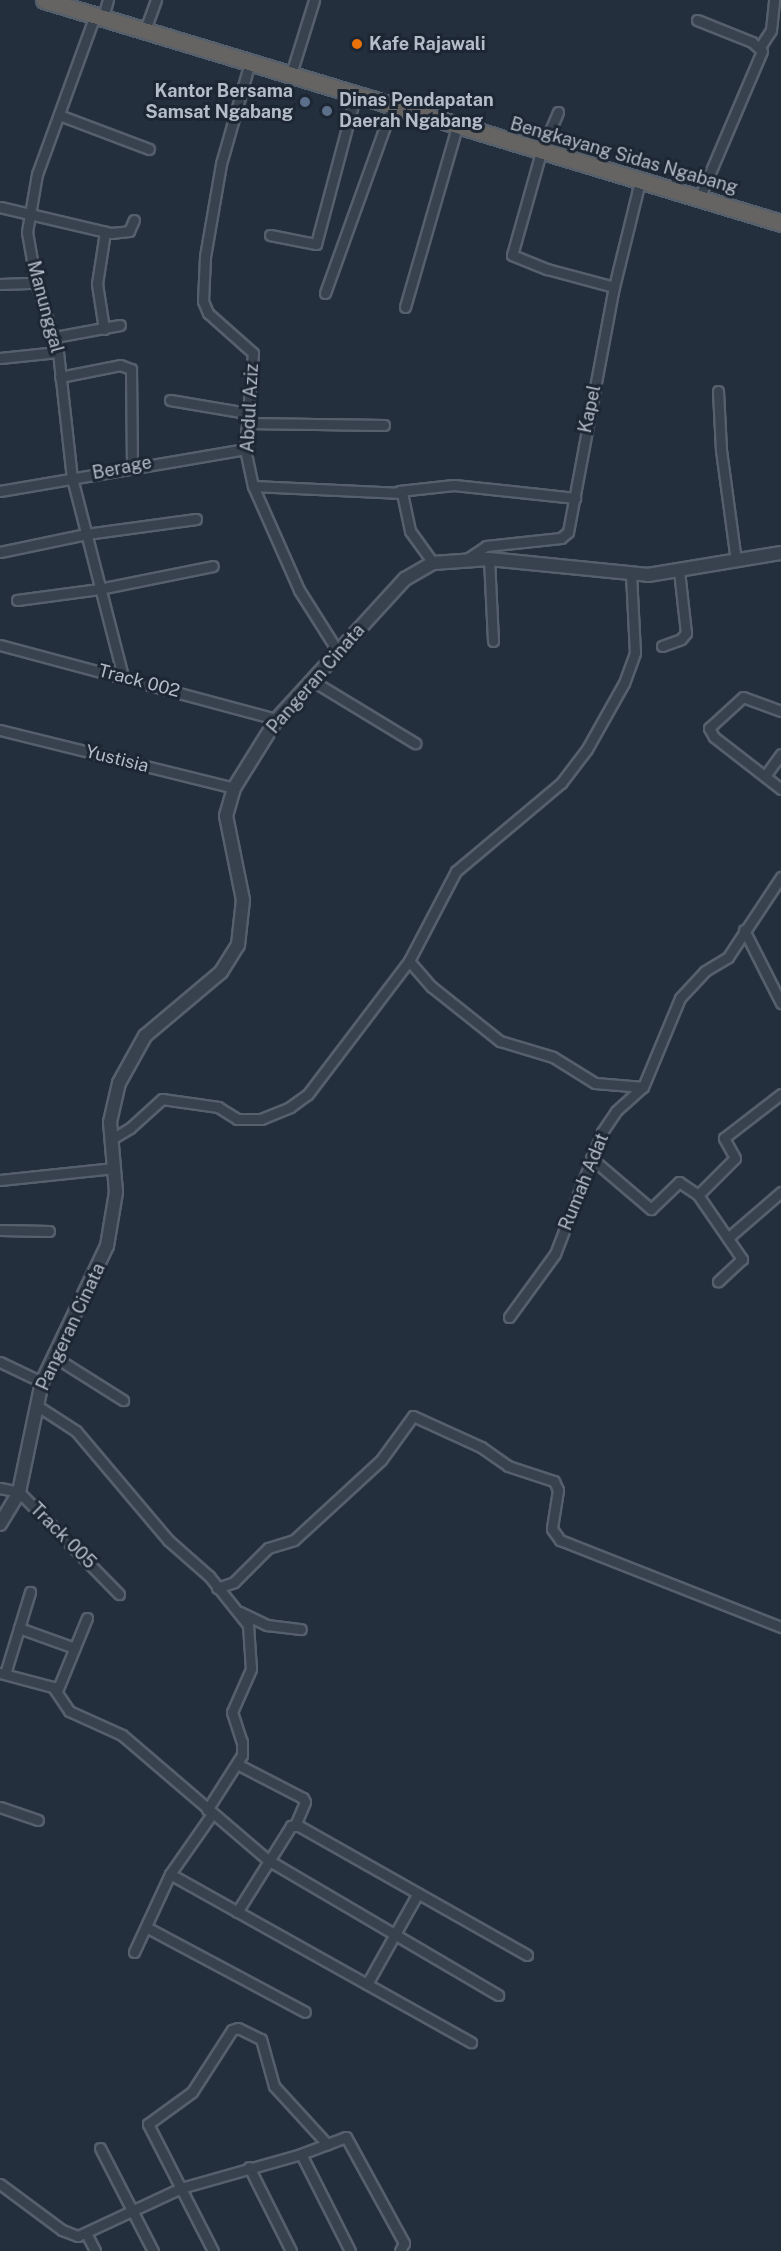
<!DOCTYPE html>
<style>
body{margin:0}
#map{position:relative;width:781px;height:2251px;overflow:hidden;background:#242f3e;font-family:"Public Sans",sans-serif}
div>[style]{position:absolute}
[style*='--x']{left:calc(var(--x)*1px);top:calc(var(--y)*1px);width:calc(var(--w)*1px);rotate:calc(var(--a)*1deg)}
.roads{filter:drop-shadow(2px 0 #565f6c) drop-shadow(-2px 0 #565f6c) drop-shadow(0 2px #565f6c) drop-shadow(0 -2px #565f6c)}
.minor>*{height:9px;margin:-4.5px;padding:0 4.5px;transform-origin:4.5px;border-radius:4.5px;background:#38414e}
.tertiary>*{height:12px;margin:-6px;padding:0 6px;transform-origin:6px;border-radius:6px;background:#38414e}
.trunk>*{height:15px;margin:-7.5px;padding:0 7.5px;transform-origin:7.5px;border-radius:7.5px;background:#656462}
.dots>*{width:16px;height:16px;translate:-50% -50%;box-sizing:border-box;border:3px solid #1d2633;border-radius:50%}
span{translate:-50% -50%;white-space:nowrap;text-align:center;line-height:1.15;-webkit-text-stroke:6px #1d2633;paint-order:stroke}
.poi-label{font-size:18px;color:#b4bcc9;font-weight:700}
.left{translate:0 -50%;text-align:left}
.right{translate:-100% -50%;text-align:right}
.street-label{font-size:18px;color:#b4bcc9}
</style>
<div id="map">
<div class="roads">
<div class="minor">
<i style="--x:95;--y:15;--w:169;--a:110"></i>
<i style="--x:37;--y:174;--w:59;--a:99.8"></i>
<i style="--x:27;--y:232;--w:52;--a:80"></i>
<i style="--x:36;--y:283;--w:72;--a:72.3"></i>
<i style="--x:58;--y:352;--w:127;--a:83.7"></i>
<i style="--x:72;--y:478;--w:204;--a:75.6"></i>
<i style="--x:103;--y:17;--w:18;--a:-74"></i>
<i style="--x:697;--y:20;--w:59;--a:21.8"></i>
<i style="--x:752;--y:42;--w:13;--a:42"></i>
<i style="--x:762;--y:51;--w:161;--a:113.1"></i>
<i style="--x:145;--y:30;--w:32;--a:-70"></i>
<i style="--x:760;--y:47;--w:20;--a:-57"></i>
<i style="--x:771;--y:30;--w:30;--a:-84"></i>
<i style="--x:250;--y:62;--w:106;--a:105.9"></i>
<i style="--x:221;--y:164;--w:94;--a:99.8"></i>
<i style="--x:205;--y:257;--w:44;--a:92.6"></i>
<i style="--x:203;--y:301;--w:13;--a:67"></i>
<i style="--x:208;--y:313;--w:60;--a:41.6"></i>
<i style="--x:253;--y:353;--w:96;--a:94.8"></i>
<i style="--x:245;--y:449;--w:38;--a:78"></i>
<i style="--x:253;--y:486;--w:114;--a:66.1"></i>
<i style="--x:299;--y:590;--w:71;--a:57.7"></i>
<i style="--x:291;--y:74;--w:77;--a:-72.7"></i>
<i style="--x:558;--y:112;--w:43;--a:113"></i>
<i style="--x:541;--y:152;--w:107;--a:105.7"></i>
<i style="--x:512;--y:255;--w:38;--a:22"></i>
<i style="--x:547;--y:269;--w:69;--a:15"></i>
<i style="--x:59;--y:115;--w:96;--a:20.7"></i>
<i style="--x:0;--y:207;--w:114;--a:13.2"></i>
<i style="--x:111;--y:233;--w:18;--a:-6"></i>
<i style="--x:129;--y:231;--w:12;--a:-66"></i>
<i style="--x:270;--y:235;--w:47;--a:11.1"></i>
<i style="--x:316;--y:244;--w:155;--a:-75.1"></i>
<i style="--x:0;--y:284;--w:36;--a:-2"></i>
<i style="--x:325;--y:293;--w:198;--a:-70.2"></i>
<i style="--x:405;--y:307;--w:187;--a:-73.9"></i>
<i style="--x:104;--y:329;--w:46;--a:-98.8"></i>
<i style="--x:97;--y:284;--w:53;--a:-81.3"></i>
<i style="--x:55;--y:337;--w:66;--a:-10.5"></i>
<i style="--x:0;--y:358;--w:58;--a:-5.9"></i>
<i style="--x:60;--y:377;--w:61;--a:-11.3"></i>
<i style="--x:120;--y:365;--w:12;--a:20"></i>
<i style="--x:131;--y:369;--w:98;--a:89.4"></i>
<i style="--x:718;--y:391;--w:59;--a:87.1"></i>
<i style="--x:721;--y:450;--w:112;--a:82.3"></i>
<i style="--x:170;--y:400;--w:78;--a:9.6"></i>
<i style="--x:247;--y:423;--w:137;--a:0.8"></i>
<i style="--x:253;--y:486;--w:149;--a:2.7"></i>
<i style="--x:402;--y:493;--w:39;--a:78"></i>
<i style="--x:410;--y:531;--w:39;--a:54"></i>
<i style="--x:0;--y:491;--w:249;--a:-9.7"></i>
<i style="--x:399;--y:491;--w:55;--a:-6.2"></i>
<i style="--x:454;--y:485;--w:122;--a:6.1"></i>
<i style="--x:0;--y:552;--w:88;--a:-11.8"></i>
<i style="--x:86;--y:534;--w:111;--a:-7.8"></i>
<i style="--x:467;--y:559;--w:23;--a:-34"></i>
<i style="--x:486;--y:546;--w:75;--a:-6.1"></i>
<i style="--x:561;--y:538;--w:9;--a:-41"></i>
<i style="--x:568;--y:532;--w:249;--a:-79.4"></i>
<i style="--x:614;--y:287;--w:109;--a:-76.2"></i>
<i style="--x:489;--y:559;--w:82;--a:87.2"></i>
<i style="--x:631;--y:574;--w:79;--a:87.1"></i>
<i style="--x:635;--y:653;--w:32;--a:110"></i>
<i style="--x:624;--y:683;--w:76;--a:119.3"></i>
<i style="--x:587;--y:749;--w:43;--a:127.4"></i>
<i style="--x:561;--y:783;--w:137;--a:140"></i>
<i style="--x:456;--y:871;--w:102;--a:117.6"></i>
<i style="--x:409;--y:961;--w:35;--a:49"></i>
<i style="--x:432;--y:987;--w:87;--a:38.5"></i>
<i style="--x:500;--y:1041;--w:55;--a:16.8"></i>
<i style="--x:553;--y:1057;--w:49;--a:31.8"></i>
<i style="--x:595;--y:1083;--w:48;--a:4.8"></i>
<i style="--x:17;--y:600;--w:83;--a:-7.6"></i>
<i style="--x:99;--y:589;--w:116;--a:-11.4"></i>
<i style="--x:0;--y:645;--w:287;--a:15"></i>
<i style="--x:662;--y:646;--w:20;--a:-20"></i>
<i style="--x:681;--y:639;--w:8;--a:-50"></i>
<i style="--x:686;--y:633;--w:62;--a:-96.4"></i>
<i style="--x:311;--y:680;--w:122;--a:31.2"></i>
<i style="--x:781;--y:711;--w:40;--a:-159.8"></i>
<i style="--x:743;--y:697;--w:46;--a:137.6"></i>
<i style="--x:709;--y:728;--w:10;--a:61"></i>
<i style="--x:714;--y:737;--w:85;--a:37.8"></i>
<i style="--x:0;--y:730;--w:241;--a:13.9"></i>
<i style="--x:765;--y:776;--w:27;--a:-54"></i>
<i style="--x:744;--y:930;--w:82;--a:63.1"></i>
<i style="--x:110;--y:1140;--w:23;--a:-31"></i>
<i style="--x:130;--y:1128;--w:43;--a:-42.2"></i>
<i style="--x:162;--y:1099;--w:57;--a:8.1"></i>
<i style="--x:218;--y:1107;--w:22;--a:32"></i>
<i style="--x:237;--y:1119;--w:24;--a:0"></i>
<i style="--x:261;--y:1119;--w:31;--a:-22"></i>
<i style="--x:290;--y:1107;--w:22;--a:-36"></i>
<i style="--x:308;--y:1094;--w:167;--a:-52.8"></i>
<i style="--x:591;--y:1158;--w:79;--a:40.4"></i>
<i style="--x:651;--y:1209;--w:39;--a:-44"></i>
<i style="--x:679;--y:1182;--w:23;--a:34"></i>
<i style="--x:698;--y:1195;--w:78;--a:55.5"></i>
<i style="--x:742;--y:1259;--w:33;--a:137"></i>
<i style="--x:0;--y:1180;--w:115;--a:-6"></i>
<i style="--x:698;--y:1195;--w:52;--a:-45"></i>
<i style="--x:735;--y:1158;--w:23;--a:-119"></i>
<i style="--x:724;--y:1138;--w:72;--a:-37.7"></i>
<i style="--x:0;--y:1230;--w:49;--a:1.2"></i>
<i style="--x:729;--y:1237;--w:69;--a:-40.9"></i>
<i style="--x:509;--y:1317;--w:78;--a:-53.9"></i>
<i style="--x:555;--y:1254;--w:131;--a:-68.9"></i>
<i style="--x:602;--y:1132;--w:25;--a:-56"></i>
<i style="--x:616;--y:1111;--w:36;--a:-42"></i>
<i style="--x:643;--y:1087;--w:96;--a:-67.4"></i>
<i style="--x:680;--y:998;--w:37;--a:-47"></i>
<i style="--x:705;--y:971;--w:27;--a:-31"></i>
<i style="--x:728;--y:957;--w:96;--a:-56.5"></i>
<i style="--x:53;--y:1356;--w:83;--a:32.2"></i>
<i style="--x:0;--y:1362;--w:47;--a:25.5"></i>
<i style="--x:36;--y:1405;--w:48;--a:33"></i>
<i style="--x:76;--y:1431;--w:143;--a:49.8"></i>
<i style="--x:168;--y:1540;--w:55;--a:41.3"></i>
<i style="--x:209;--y:1576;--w:63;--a:51.5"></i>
<i style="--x:248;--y:1625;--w:44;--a:86.1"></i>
<i style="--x:251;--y:1669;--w:47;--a:113.8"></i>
<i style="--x:232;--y:1712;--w:32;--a:72"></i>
<i style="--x:242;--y:1742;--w:13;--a:90"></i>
<i style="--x:242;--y:1755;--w:65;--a:122.5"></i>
<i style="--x:0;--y:1488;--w:19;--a:12"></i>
<i style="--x:19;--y:1492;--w:143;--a:45.6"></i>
<i style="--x:217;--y:1588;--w:18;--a:-19"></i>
<i style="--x:234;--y:1582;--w:48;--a:-45"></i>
<i style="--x:268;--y:1548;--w:27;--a:-17"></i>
<i style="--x:294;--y:1540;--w:118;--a:-42.6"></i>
<i style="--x:381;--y:1460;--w:54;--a:-54"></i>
<i style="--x:413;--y:1416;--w:75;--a:24.5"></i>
<i style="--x:481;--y:1447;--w:33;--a:35"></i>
<i style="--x:508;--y:1466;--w:48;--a:18.1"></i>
<i style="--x:554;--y:1481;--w:10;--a:66"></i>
<i style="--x:558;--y:1490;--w:39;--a:99"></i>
<i style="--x:552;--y:1529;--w:14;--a:54"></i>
<i style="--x:560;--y:1540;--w:238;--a:21.5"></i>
<i style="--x:240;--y:1612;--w:30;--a:26"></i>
<i style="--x:267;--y:1625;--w:34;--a:7"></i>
<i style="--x:19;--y:1628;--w:59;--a:19.7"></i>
<i style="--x:0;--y:1673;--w:55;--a:14.8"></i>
<i style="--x:53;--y:1687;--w:29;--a:56"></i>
<i style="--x:69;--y:1711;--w:58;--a:24.4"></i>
<i style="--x:122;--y:1735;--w:192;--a:40.6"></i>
<i style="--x:268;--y:1860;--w:267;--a:30.4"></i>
<i style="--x:5;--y:1674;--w:86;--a:-73"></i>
<i style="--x:57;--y:1691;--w:79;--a:-67.7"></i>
<i style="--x:237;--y:1764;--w:74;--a:27.3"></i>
<i style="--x:303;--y:1798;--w:4;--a:63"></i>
<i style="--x:305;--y:1802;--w:25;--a:113"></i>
<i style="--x:0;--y:1807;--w:40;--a:18.9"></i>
<i style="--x:170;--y:1874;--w:345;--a:29.2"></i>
<i style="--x:237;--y:1912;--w:102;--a:-57.9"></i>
<i style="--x:291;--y:1826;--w:8;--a:0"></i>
<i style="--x:299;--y:1826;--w:262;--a:29.5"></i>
<i style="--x:146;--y:1927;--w:180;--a:28.1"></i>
<i style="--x:134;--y:1952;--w:86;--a:-65.2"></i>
<i style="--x:170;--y:1874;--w:73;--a:-55"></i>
<i style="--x:367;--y:1984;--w:104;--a:-60.7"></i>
<i style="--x:100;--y:2148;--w:116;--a:62.8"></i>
<i style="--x:301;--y:2154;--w:109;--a:63.2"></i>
<i style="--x:249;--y:2167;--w:94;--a:63.4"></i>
<i style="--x:0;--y:2184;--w:77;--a:36.6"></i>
<i style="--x:62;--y:2230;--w:17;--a:21"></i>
<i style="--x:78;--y:2236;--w:114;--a:-25"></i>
<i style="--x:181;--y:2188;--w:125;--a:-15.8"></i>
<i style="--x:301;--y:2154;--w:48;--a:-20.7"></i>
<i style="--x:346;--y:2137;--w:121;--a:61.3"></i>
<i style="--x:404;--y:2243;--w:9;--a:117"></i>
<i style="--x:86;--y:2233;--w:20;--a:63"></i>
<i style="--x:213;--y:2251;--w:143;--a:-117.1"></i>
<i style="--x:148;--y:2124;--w:54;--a:-36"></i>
<i style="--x:192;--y:2092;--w:74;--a:-57.2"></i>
<i style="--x:232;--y:2030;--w:6;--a:-18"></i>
<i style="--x:238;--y:2028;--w:25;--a:26"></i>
<i style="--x:261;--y:2039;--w:49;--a:74.5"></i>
<i style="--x:274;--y:2086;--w:79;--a:47.6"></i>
</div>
<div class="tertiary">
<i style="--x:0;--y:1524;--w:37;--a:-59"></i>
<i style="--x:19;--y:1492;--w:112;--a:-78.2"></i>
<i style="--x:42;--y:1382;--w:151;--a:-64.5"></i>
<i style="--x:107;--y:1246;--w:55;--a:-80.5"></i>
<i style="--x:116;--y:1192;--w:70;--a:-94.9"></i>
<i style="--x:110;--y:1122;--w:40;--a:-77"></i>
<i style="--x:119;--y:1083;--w:54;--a:-61"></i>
<i style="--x:145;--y:1036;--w:99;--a:-40.1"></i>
<i style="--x:221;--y:972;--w:32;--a:-58"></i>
<i style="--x:238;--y:945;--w:45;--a:-83.7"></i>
<i style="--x:243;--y:900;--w:86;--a:-101.4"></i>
<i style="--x:226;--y:816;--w:29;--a:-74"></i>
<i style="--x:234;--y:788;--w:81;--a:-58.1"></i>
<i style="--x:277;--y:719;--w:190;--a:-47.6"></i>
<i style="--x:405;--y:579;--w:32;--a:-30"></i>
<i style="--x:433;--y:563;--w:56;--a:-4.1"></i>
<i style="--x:489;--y:559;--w:160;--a:5.7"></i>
<i style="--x:648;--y:575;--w:135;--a:-9.4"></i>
</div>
<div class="trunk">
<i style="--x:44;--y:0;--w:770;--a:16.83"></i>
</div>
</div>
<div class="dots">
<i style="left:357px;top:44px;background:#e8710a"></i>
<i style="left:305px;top:102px;background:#5c6f8a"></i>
<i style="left:327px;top:111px;background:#5c6f8a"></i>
</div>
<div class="poi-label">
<span class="left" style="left:369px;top:44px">Kafe Rajawali</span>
<span class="right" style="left:293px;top:102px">Kantor Bersama<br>Samsat Ngabang</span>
<span class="left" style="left:339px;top:111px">Dinas Pendapatan<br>Daerah Ngabang</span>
</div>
<div class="street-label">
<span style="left:624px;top:156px;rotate:16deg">Bengkayang Sidas Ngabang</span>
<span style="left:45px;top:307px;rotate:75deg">Manunggal</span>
<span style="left:250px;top:408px;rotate:-87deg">Abdul Aziz</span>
<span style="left:590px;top:409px;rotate:-78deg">Kapel</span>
<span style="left:122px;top:468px;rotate:-11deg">Berage</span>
<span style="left:316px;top:679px;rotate:-49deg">Pangeran Cinata</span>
<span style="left:139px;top:681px;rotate:15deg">Track 002</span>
<span style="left:117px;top:759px;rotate:14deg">Yustisia</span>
<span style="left:584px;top:1182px;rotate:-68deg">Rumah Adat</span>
<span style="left:71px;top:1327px;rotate:-65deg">Pangeran Cinata</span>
<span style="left:63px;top:1536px;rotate:45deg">Track 005</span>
</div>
</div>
